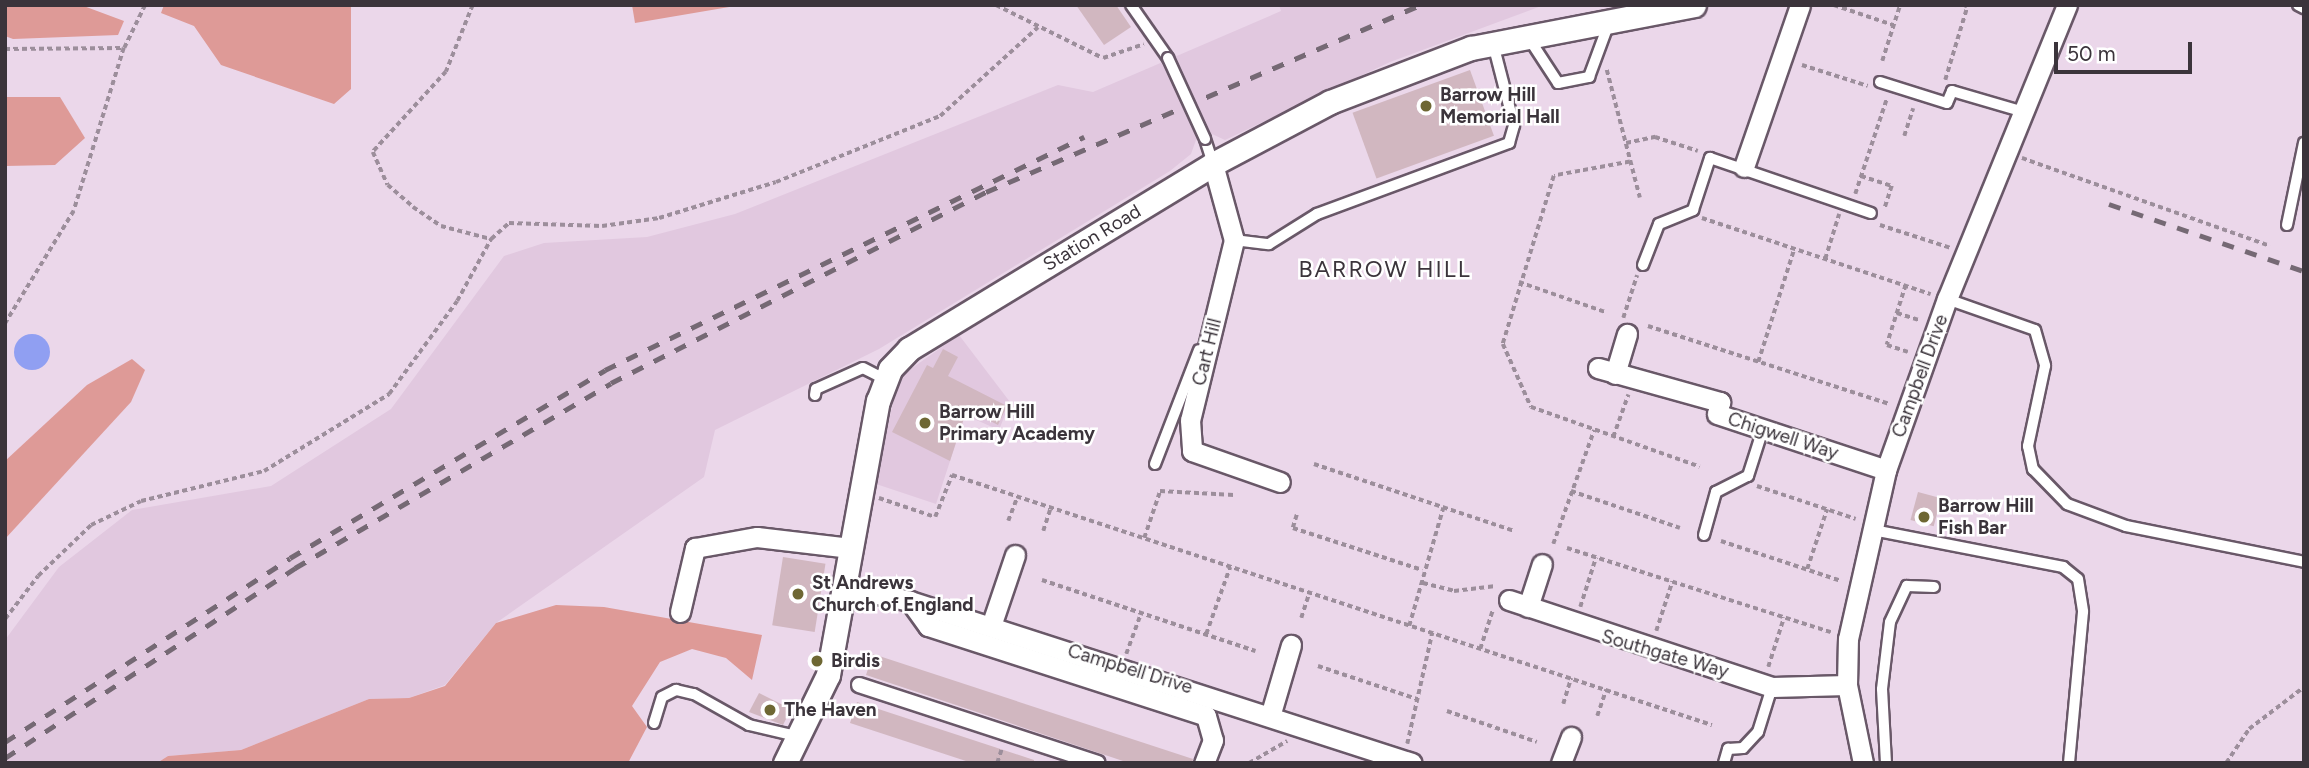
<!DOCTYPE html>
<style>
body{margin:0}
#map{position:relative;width:2309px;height:768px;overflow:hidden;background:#ebd7ea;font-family:Figtree,sans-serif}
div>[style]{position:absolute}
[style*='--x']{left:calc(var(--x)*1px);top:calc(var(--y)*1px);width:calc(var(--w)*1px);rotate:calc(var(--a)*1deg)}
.built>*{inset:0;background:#e1c8df}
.green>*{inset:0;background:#de9a97}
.water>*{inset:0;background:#909ff2}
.round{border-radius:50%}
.building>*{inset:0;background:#d1b7c0;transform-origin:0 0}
.path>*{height:3.5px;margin-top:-1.75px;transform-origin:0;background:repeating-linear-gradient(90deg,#9c8e9b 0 5px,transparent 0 8.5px)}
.roads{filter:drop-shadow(2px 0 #695868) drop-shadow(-2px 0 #695868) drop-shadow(0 2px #695868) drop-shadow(0 -2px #695868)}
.service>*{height:10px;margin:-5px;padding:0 5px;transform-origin:5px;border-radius:5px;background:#fff}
.pedestrian>*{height:14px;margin:-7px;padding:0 7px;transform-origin:7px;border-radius:7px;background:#fff}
.minor>*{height:19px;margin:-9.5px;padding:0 9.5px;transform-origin:9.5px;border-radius:9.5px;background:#fff}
.tertiary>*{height:23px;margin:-11.5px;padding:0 11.5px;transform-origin:11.5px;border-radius:11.5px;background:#fff}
.rail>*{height:5px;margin-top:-2.5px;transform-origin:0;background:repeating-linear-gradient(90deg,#756974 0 12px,transparent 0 24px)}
.bridges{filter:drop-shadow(2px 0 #695868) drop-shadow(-2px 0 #695868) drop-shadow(0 2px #695868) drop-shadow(0 -2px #695868)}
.service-bridge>*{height:10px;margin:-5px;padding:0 5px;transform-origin:5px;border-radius:5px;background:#fff}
.dots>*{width:19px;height:19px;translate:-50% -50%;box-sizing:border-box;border:4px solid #fff;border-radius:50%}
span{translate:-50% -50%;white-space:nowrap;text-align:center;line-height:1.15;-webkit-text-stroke:5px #fff;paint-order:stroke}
.poi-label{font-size:19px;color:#3b343b;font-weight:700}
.left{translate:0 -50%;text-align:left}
.street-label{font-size:19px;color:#3b343b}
.quarter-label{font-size:23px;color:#3b343b;letter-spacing:2px}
.frame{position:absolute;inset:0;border:7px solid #3b343b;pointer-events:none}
.scale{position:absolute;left:2054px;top:42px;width:138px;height:32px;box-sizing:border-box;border:4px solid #3b343b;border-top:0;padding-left:9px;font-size:21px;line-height:24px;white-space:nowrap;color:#3b343b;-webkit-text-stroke:5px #fff;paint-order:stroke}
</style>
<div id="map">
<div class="built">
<i style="clip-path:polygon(1279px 5px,1544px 5px,1390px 62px,1225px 140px,1212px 134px,1196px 140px,1191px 154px,1170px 171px,879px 349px,715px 430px,704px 477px,496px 623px,445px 685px,409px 698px,369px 699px,241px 750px,168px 756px,157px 763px,5px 763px,5px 640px,59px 567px,132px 510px,271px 486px,391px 409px,504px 256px,544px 243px,647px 237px,735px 214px,1058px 85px,1093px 92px,1281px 11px)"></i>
<i style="clip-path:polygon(959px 335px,1010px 402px,999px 430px,965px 415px,936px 504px,876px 484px,898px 378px)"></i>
</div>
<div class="green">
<i style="clip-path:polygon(5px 5px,81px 5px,124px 21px,118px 35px,13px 39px,5px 36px)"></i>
<i style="clip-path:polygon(164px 5px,351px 5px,351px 89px,334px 104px,221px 65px,194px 26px,161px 13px)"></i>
<i style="clip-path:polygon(632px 5px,741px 5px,635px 23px)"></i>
<i style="clip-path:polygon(5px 97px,60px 97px,85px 138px,55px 165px,5px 166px)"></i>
<i style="clip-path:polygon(132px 359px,145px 370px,131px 402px,5px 539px,5px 461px,87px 385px)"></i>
<i style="clip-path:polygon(556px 605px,604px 607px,762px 635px,752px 680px,726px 658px,692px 649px,660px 662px,632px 706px,647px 727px,628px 763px,157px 763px,168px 756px,241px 750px,369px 699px,409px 698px,445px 686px,496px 623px)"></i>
</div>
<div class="water">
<i class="round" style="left:14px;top:334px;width:36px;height:36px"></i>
</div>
<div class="building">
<i style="clip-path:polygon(1076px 5px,1116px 5px,1131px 27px,1104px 45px)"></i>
<i style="left:1470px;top:70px;width:70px;height:125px;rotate:70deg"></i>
<i style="clip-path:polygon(943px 349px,958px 357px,948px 376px,1007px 406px,998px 425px,967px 409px,950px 461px,892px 432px,927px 365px,933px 368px)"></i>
<i style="left:1918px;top:492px;width:24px;height:29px;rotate:15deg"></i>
<i style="left:783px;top:557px;width:43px;height:69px;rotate:9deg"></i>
<i style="clip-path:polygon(873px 654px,1193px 759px,1192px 763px,1129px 763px,866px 675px)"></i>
<i style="clip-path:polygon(759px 693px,791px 709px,783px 725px,749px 712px)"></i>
<i style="clip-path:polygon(857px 702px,1034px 760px,1034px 763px,972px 763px,850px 723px)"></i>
</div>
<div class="path">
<i style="--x:473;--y:5;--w:72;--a:111.9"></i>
<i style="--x:446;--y:72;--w:108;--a:132.4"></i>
<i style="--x:373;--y:152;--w:36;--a:66"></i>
<i style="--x:388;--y:185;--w:33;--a:41"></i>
<i style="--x:413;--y:207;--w:34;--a:34"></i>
<i style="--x:441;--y:226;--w:52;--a:14.6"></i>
<i style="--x:996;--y:5;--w:119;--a:26.4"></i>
<i style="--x:1103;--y:58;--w:43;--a:-18.9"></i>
<i style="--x:1834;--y:5;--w:62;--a:18.7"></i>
<i style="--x:124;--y:48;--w:48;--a:-64"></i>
<i style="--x:5;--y:49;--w:119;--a:-0.5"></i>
<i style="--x:124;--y:48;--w:170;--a:107.1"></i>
<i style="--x:74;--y:211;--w:132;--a:121.4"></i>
<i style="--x:1882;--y:61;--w:59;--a:-72.2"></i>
<i style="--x:1802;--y:65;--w:69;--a:17.7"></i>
<i style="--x:1607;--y:70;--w:132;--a:75.5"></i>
<i style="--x:1945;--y:80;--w:76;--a:-73.2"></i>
<i style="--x:1967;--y:7;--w:4;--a:-153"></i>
<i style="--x:1904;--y:136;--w:29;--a:-72"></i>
<i style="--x:1626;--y:143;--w:30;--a:-12"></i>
<i style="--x:1655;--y:137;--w:45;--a:18"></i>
<i style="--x:2022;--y:158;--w:263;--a:19.5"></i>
<i style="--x:1630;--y:162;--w:77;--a:169.6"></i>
<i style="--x:1554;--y:176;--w:176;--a:106.9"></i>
<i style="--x:1503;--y:344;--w:69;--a:66"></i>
<i style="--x:1531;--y:407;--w:179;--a:19.5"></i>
<i style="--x:1861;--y:176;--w:33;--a:18"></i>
<i style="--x:1892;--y:186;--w:23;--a:108"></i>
<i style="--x:1855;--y:194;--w:101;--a:-71.6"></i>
<i style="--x:1702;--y:218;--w:241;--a:18.4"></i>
<i style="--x:1880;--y:225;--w:75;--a:17.9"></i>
<i style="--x:1825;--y:259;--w:47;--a:-72.7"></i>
<i style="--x:1519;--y:282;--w:91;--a:19.2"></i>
<i style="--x:1906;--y:285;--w:63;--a:107.6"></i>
<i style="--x:1887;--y:345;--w:22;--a:18"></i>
<i style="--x:1897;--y:313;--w:25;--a:18"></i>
<i style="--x:1623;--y:318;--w:45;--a:-72"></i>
<i style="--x:1648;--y:326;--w:253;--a:17.9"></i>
<i style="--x:1758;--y:362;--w:119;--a:-72.3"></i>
<i style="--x:1613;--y:437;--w:45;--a:-70.3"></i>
<i style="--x:1314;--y:464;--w:211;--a:18.5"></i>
<i style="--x:1757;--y:486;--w:104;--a:18.4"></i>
<i style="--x:1571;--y:491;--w:115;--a:18.7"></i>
<i style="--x:879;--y:498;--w:59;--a:18.7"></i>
<i style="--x:935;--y:517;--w:45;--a:-68"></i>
<i style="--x:952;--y:475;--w:800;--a:18.21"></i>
<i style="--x:1297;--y:515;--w:14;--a:107"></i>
<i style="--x:1293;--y:528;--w:136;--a:18"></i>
<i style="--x:1008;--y:521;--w:26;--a:-69"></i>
<i style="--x:1043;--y:531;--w:25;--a:-72"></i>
<i style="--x:1144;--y:538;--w:50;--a:-71.2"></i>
<i style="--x:1160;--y:491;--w:74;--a:3.1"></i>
<i style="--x:1721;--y:541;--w:126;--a:18.4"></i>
<i style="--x:1553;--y:544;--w:121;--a:-70.2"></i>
<i style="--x:1567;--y:548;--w:277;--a:17.7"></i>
<i style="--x:1807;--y:569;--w:63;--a:-71.6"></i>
<i style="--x:1042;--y:580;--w:225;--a:18.4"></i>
<i style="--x:1423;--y:583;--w:32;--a:14"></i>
<i style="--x:1454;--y:591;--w:42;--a:-6.8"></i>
<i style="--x:1580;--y:607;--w:52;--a:-72.3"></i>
<i style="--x:1301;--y:618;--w:26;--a:-72"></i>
<i style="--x:5;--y:619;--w:54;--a:-52.5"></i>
<i style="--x:38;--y:576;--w:74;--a:-43.9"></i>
<i style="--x:91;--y:525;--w:55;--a:-25.6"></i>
<i style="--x:141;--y:501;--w:127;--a:-13.7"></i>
<i style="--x:264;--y:471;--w:147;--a:-31.6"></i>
<i style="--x:389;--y:394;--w:115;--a:-53.8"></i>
<i style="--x:457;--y:301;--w:71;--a:-61.3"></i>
<i style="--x:491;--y:239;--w:24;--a:-42"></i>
<i style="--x:509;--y:223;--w:93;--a:1.8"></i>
<i style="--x:602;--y:226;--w:58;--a:-8"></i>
<i style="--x:659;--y:218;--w:122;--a:-17.1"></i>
<i style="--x:776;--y:182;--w:177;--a:-21.9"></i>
<i style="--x:940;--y:116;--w:132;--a:-42.2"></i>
<i style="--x:1409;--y:626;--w:123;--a:-73.9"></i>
<i style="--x:1656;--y:631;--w:52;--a:-71.9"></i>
<i style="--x:1206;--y:634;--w:71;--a:-70.3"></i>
<i style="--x:1480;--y:649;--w:42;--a:-72"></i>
<i style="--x:1126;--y:654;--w:44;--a:-69.9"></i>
<i style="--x:1318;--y:666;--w:104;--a:18.4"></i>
<i style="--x:1768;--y:667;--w:52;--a:-72.3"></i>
<i style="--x:1563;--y:704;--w:27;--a:-73"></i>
<i style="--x:1447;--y:711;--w:95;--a:19"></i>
<i style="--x:1597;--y:716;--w:28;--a:-71"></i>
<i style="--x:1407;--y:744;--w:114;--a:-77.3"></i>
<i style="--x:997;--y:763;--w:16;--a:-72"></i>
<i style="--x:1249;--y:763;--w:44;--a:-30.1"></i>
<i style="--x:2226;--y:763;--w:41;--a:-55.9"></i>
<i style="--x:2249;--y:729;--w:69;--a:-37.4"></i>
</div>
<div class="roads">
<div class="service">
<i style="--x:1131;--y:5;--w:65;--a:55.1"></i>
<i style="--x:2298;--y:5;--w:7;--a:27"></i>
<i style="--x:1528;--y:37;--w:55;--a:56.9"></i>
<i style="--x:1558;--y:83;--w:32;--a:-11"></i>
<i style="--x:1589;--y:77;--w:58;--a:-69.7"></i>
<i style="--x:1880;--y:82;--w:70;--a:17.4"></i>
<i style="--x:1947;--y:103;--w:13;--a:-67"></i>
<i style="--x:1952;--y:91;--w:75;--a:16.3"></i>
<i style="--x:1205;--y:139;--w:25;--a:72"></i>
<i style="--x:2287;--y:225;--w:84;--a:-78.3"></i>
<i style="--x:1234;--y:240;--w:35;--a:7"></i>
<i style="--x:1269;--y:244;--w:57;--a:-32"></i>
<i style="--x:1317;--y:214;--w:205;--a:-20.3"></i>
<i style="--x:1509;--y:143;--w:19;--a:-74"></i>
<i style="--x:1514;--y:125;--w:84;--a:-104.5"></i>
<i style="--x:1643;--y:265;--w:44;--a:-68.7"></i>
<i style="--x:1659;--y:224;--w:37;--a:-22"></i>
<i style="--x:1693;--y:210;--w:55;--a:-71.9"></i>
<i style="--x:1710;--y:158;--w:170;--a:18.9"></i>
<i style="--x:1947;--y:299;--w:93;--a:19.4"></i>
<i style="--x:2035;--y:330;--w:37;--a:74"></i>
<i style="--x:2045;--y:366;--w:82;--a:102"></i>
<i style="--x:2028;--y:446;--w:24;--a:78"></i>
<i style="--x:2033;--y:469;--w:49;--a:45.8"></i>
<i style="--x:2067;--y:504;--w:63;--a:20.4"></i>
<i style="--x:2126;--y:526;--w:182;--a:11.4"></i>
<i style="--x:815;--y:395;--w:6;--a:-81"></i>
<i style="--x:816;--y:389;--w:51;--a:-24.1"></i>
<i style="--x:863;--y:368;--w:25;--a:27"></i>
<i style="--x:1155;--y:464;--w:122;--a:-68.9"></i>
<i style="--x:1873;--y:530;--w:194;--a:11"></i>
<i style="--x:2063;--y:567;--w:19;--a:39"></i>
<i style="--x:2078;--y:579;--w:33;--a:81"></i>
<i style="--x:2083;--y:612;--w:152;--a:95.3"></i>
<i style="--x:1704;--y:535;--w:45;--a:-74.4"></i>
<i style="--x:1716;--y:492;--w:36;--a:-27"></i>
<i style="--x:1748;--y:476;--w:49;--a:-72.3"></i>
<i style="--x:654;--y:723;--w:27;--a:-73"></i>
<i style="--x:662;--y:697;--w:16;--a:-27"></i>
<i style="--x:676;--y:690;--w:18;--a:13"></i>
<i style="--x:694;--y:694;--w:63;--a:29.4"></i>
<i style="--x:749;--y:725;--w:48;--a:13.2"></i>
<i style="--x:1724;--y:763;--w:15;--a:-74"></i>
<i style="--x:1728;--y:749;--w:15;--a:-4"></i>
<i style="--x:1743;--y:748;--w:22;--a:-47"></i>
<i style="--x:1758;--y:732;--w:47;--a:-72.7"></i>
<i style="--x:1886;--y:763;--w:74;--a:-93.1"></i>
<i style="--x:1882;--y:689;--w:67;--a:-83.2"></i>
<i style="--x:1890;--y:622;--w:40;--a:-65"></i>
<i style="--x:1907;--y:586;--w:27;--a:2"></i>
</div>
<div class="pedestrian">
<i style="--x:859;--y:685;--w:251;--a:18.1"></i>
</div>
<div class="minor">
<i style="--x:1213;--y:164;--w:79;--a:74.6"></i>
<i style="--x:1234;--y:240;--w:185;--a:103.7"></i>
<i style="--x:1190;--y:420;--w:31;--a:86"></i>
<i style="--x:1192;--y:451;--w:93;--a:19.4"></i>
<i style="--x:1744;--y:167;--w:171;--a:-70.9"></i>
<i style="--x:1598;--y:368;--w:127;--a:15.6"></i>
<i style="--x:1720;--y:402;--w:12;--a:104"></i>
<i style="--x:1717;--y:414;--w:178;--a:18.3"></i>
<i style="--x:1615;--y:374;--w:42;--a:-73.3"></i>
<i style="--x:844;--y:587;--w:67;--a:12"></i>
<i style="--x:910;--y:601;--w:527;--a:17.89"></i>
<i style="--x:1509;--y:600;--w:277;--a:18.3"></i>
<i style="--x:1772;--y:687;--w:75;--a:-1.5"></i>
<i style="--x:910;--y:601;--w:31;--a:54"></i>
<i style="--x:928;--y:626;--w:292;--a:17.9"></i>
<i style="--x:1206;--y:716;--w:25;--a:74"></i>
<i style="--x:1213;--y:740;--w:25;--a:111"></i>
<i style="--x:1528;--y:607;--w:45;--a:-72"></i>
<i style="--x:680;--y:612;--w:66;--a:-76.8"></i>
<i style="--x:695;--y:548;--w:63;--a:-10.1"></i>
<i style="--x:757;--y:537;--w:94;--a:6.7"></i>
<i style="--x:991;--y:626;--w:75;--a:-71.3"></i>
<i style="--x:1271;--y:713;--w:71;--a:-73.6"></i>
<i style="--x:1561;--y:763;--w:28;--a:-69"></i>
<i style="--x:1863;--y:763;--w:80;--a:-101.6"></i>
<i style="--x:1847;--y:685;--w:46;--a:-88.8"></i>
<i style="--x:1848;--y:639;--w:173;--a:-77.3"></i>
<i style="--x:1886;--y:470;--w:182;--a:-70.4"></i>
<i style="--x:1947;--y:299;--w:318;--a:-67.8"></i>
</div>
<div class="tertiary">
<i style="--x:785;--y:763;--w:98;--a:-64"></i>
<i style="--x:828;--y:675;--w:279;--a:-79.7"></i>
<i style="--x:878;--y:401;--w:34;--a:-69"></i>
<i style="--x:890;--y:369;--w:28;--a:-46"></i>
<i style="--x:909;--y:349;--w:356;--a:-31.3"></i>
<i style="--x:1213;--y:164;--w:132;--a:-27.9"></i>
<i style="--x:1330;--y:102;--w:151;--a:-21"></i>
<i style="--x:1471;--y:48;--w:227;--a:-10.9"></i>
</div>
</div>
<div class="rail">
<i style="--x:2109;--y:204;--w:206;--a:19"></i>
<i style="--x:5;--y:742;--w:339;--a:-32.8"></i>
<i style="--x:290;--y:558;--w:367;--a:-30.8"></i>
<i style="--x:605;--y:370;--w:533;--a:-25.94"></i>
<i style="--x:5;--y:758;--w:347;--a:-33.2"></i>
<i style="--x:295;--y:568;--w:366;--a:-30.3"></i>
<i style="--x:611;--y:383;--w:421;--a:-27"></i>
<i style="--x:986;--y:192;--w:473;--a:-23.3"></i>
</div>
<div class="bridges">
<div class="service-bridge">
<i style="--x:1168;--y:58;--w:89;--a:65.4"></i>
</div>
</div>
<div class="dots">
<i style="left:1426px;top:106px;background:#6e6733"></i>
<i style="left:925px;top:423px;background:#6e6733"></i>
<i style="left:1924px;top:517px;background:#6e6733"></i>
<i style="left:798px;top:594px;background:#6e6733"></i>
<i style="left:817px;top:661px;background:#6e6733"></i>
<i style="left:770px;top:710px;background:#6e6733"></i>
</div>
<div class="poi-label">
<span class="left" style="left:1440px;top:106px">Barrow Hill<br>Memorial Hall</span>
<span class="left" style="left:939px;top:423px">Barrow Hill<br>Primary Academy</span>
<span class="left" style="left:1938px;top:517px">Barrow Hill<br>Fish Bar</span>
<span class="left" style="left:812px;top:594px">St Andrews<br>Church of England</span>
<span class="left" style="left:831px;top:661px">Birdis</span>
<span class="left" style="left:784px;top:710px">The Haven</span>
</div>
<div class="street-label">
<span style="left:1092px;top:238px;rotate:-31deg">Station Road</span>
<span style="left:1207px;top:352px;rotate:-76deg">Cart Hill</span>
<span style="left:1920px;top:376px;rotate:-70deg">Campbell Drive</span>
<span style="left:1783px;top:436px;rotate:18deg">Chigwell Way</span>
<span style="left:1665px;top:654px;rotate:16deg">Southgate Way</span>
<span style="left:1130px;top:669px;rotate:17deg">Campbell Drive</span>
</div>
<div class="quarter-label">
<span style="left:1385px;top:269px">BARROW HILL</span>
</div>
<div class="frame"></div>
<div class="scale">50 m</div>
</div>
